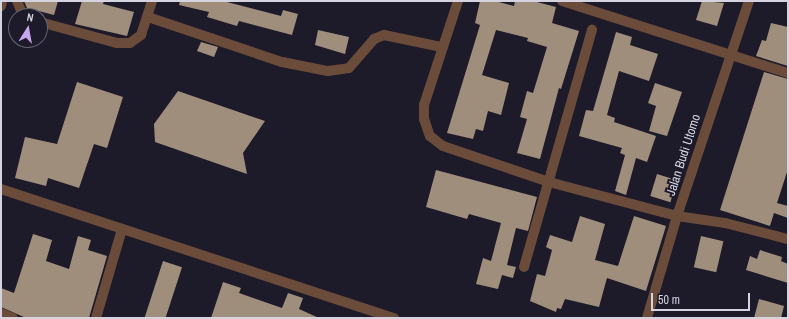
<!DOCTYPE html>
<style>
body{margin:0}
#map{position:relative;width:789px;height:319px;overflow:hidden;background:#1d1a2a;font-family:"Archivo Narrow",sans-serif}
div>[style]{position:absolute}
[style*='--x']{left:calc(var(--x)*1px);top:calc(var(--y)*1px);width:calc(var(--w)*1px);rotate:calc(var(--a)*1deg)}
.building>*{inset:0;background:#a08e7d;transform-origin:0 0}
.minor>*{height:10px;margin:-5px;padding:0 5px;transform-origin:5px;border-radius:5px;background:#6b4b39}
.tertiary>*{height:10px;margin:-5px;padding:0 5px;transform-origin:5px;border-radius:5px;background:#6b4b39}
span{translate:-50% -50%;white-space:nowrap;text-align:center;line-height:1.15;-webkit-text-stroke:4px #1d1a2a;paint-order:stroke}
.street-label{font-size:13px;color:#d4d3df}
.frame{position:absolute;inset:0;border:2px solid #d4d3df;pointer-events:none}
.north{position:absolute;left:8px;top:8px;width:40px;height:40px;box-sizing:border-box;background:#1d1a2a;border:1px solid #666472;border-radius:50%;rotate:11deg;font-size:11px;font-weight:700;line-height:16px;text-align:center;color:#d4d3df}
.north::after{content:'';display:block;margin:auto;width:14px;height:18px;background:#c8a6ef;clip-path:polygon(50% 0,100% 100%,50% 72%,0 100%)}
.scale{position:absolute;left:651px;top:293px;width:99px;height:18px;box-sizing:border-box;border:2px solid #d4d3df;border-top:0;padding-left:5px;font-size:12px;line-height:14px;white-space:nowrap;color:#d4d3df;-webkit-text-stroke:3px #1d1a2a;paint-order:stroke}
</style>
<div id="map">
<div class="building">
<i style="clip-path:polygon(24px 1px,58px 1px,54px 15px,27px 8px)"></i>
<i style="clip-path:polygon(82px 1px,104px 1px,103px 4px,134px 12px,127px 36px,75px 24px)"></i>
<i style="clip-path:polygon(180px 1px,223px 1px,281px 16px,283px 10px,298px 14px,292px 35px,239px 21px,237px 26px,207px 17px,209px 12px,179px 5px)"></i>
<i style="clip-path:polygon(480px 1px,495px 1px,514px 6px,515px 1px,533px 1px,556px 7px,552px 23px,579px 31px,561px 89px,559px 88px,540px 159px,517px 153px,527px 119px,520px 117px,527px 91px,533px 93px,547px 47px,527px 41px,528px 38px,496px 30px,482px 75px,509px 83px,501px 115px,488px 111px,483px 131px,476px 129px,473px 139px,447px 133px,480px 25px,475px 23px)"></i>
<i style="clip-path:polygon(702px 1px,724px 3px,717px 26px,696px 20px)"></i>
<i style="clip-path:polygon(771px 23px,788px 27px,788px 66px,756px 56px,762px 40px,766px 41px)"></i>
<i style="clip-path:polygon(318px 30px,349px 37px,345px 54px,315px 45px)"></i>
<i style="clip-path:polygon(616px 32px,632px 37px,630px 45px,658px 54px,649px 81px,619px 71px,607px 115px,615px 118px,614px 122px,656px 136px,647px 162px,636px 158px,626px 195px,615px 191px,625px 155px,620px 153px,622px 148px,579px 136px,586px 110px,593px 111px)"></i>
<i style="clip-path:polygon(201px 42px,218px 47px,214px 57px,197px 51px)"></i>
<i style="clip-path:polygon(764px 72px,788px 79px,788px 169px,777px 203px,788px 206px,788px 218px,774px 213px,770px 226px,720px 210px)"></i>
<i style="clip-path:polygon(77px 82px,123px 97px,107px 148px,94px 144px,79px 188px,48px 178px,46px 186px,15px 178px,25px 137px,57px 144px)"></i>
<i style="clip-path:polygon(655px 83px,682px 92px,667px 136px,649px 131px,656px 106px,648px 103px)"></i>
<i style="clip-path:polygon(178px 91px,265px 121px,243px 153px,247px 174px,155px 142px,154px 124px)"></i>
<i style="clip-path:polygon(436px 170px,537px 197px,528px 231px,516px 228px,507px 265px,516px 267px,513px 278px,502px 275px,498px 289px,476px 284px,483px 258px,491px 261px,501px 223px,469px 214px,467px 219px,426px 207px)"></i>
<i style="left:657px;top:174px;width:21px;height:23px;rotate:17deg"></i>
<i style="clip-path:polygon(580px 216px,605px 224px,595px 260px,618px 266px,634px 216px,666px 226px,646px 291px,607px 278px,599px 307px,565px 299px,561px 309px,557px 308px,556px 312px,530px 301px,537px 274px,545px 276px,552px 250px,546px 247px,550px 235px,572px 242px)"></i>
<i style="clip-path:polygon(33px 234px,52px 240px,46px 261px,69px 269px,78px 236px,91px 240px,88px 250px,107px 256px,89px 318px,26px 318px,1px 307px,1px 288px,14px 293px)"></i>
<i style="left:701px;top:236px;width:23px;height:32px;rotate:13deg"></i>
<i style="clip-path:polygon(760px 250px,782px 257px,781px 261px,788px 264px,788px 283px,746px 270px,750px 256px,757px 259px)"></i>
<i style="left:163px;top:261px;width:20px;height:60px;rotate:18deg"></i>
<i style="clip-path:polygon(223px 282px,241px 288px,239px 293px,282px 308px,288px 293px,303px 298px,299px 309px,319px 318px,211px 318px)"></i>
<i style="clip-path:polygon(759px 299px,784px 306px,781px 318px,754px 318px)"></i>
</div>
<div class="minor">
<i style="--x:17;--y:1;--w:16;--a:68"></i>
<i style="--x:458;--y:1;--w:109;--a:108.1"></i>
<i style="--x:424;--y:105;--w:14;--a:90"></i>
<i style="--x:424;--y:119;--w:18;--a:71"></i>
<i style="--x:430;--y:136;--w:16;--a:38"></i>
<i style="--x:443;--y:146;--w:112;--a:18.8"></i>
<i style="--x:549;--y:182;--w:132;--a:14.9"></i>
<i style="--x:677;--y:216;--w:49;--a:8.3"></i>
<i style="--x:725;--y:223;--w:65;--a:14.3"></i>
<i style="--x:562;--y:1;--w:237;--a:17.7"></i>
<i style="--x:1;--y:6;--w:5;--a:-79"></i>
<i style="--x:148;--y:17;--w:141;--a:18.6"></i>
<i style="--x:282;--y:62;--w:47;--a:11.1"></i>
<i style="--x:328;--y:71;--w:21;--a:-8"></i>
<i style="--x:349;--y:68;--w:38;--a:-49"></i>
<i style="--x:374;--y:39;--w:11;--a:-22"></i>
<i style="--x:384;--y:35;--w:58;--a:11.9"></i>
<i style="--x:40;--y:22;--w:80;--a:15.3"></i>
<i style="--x:117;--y:43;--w:13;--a:0"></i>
<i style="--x:130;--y:43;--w:14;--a:-36"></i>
<i style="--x:141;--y:35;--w:36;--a:-72"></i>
<i style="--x:1;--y:189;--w:414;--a:18.2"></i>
<i style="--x:524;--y:267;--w:247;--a:-74"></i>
<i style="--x:1;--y:313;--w:13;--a:23"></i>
<i style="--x:96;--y:318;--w:93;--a:-73.7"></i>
</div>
<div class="tertiary">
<i style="--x:647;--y:318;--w:106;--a:-73.6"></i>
<i style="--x:677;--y:216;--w:227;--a:-71.5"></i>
</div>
<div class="street-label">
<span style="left:684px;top:155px;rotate:-72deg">Jalan Budi Utomo</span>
</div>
<div class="frame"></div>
<div class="north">N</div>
<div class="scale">50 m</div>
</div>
